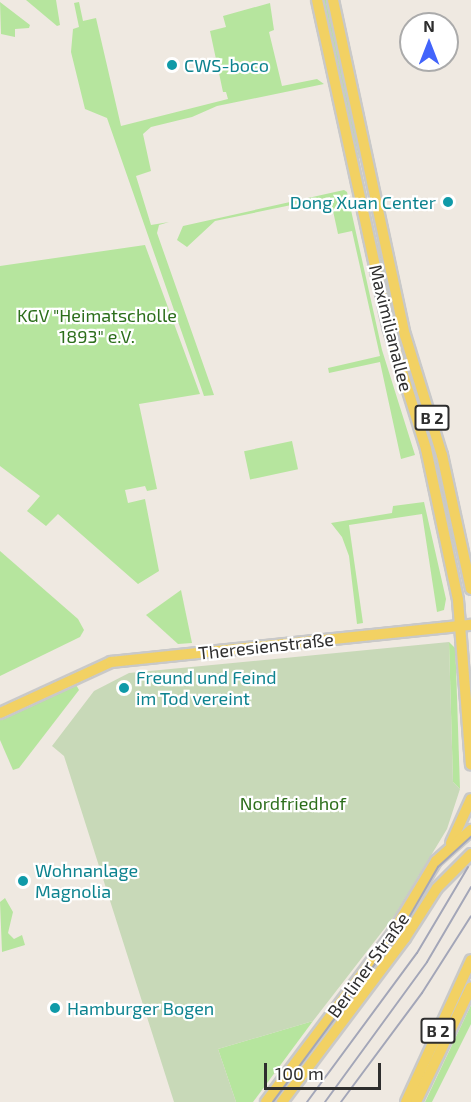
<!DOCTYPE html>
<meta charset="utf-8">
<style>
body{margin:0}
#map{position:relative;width:471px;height:1102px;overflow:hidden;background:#efe9e1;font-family:"Exo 2",sans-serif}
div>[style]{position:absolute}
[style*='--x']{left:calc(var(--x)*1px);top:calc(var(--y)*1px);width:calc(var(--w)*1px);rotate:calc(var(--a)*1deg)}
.green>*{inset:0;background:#b6e59e;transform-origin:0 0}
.cemetery>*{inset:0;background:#c8d9b8}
.roads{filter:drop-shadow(2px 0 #c9c9c9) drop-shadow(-2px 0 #c9c9c9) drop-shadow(0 2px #c9c9c9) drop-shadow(0 -2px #c9c9c9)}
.major>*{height:10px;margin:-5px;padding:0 5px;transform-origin:5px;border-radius:5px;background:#f2d163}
.tram>*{height:1.5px;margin:-0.75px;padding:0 0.75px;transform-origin:0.75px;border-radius:0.75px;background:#a3a6b8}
.rail>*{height:2px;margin:-1px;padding:0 1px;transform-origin:1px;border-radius:1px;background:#a3a6b8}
.dots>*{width:16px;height:16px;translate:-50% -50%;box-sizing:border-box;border:3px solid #fff;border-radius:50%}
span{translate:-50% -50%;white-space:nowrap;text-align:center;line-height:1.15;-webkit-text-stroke:4.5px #fff;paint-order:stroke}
.shield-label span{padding:2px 4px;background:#fff;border:2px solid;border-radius:4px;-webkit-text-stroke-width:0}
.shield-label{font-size:16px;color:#2e2e2e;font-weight:700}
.culture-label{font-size:18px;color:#0d838f}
.left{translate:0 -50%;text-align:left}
.right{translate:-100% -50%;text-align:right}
.park-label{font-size:18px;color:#2c6e1b}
.street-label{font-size:18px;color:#2e2e2e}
.north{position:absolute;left:399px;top:12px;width:60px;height:60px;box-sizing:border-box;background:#fff;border:2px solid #ababab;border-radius:50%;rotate:0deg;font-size:16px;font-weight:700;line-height:24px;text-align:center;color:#2e2e2e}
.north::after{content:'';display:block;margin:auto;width:21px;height:27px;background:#4264fb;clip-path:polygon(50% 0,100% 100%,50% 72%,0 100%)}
.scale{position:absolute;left:264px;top:1063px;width:117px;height:27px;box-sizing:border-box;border:3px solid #2e2e2e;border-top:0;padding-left:8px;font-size:18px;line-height:21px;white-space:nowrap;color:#2e2e2e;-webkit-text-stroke:4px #fff;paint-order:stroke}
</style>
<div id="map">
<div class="green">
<i style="clip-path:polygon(26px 0,56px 0,60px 25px,57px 26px)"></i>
<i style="clip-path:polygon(321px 0,328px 0,363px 157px,359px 158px)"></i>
<i style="clip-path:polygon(0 2px,30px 25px,29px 28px,15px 29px,15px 37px,1px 34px)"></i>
<i style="clip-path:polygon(79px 2px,83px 21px,96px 18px,121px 126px,228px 99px,226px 92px,223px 92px,210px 31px,226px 27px,223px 16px,270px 3px,274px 30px,269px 32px,282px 86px,317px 79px,324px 84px,217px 106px,192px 117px,151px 127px,143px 134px,151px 171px,136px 176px,151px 225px,169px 222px,159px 225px,157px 233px,214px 395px,204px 396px,107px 118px,85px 109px,71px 52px,73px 29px,79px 27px,74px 3px)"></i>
<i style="clip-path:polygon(344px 190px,347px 192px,382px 350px,415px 455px,401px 459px,380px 362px,329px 373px,328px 368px,380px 356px,352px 231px,338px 234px,330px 197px,215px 221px,187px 247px,177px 240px,183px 226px)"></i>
<i style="clip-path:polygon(366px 204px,434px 437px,469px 598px,397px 345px)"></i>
<i style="clip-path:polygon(145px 245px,200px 394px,139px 404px,157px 489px,147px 491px,145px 486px,125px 490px,128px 503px,145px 499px,159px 571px,138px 584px,58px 514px,46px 526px,27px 511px,40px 496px,0 466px,0 266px)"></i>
<i style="left:292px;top:441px;width:29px;height:49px;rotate:78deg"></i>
<i style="clip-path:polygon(424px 502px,446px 599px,444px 610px,437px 612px,422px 514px,349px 525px,363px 623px,357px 624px,349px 556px,342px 537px,331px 523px,392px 513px,393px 506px)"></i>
<i style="clip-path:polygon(0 551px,78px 619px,84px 630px,80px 637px,0 676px)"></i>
<i style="clip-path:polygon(181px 590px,192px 643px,178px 644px,146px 615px)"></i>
<i style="clip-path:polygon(449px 642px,455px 648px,456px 666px,460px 789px,453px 782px)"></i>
<i style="clip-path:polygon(75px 683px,79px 690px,19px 768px,13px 770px,0 740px,0 719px)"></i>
<i style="clip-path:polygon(5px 898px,13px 912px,8px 933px,14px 939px,22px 935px,25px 945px,2px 952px,0 902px)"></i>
<i style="clip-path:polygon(471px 1005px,471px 1024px,432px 1102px,425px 1102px)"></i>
<i style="clip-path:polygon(313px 1021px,253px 1102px,236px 1102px,218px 1049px)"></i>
</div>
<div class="cemetery">
<i style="clip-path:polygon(449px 642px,453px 782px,460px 789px,447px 829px,395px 915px,313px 1021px,218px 1049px,236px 1102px,174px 1102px,64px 756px,52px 746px,94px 691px,129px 673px)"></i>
</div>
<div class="roads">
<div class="major">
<i style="--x:317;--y:0;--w:334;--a:77.7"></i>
<i style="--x:388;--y:326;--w:129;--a:72.8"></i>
<i style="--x:426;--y:449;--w:154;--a:78"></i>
<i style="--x:458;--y:600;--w:165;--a:85.5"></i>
<i style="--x:333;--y:0;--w:343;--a:77.9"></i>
<i style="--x:405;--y:335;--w:126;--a:72.9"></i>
<i style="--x:442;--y:455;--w:137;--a:77.8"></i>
<i style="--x:0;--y:713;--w:122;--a:-24.7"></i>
<i style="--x:111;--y:662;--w:362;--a:-5.9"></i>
<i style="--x:451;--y:843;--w:48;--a:-65.6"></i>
<i style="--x:266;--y:1102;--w:210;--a:-53.1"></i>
<i style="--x:392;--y:934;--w:85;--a:-58.9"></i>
<i style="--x:436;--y:861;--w:47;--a:-41.5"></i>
<i style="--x:282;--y:1102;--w:205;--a:-53.1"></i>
<i style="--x:405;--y:938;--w:59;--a:-57.4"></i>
<i style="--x:437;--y:888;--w:48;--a:-45"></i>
<i style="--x:406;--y:1102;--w:156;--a:-65.4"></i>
<i style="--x:416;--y:1102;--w:127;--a:-64.4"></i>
</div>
</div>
<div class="tram">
<i style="--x:273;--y:1102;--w:225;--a:-53.5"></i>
<i style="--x:407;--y:921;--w:62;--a:-60.1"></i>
<i style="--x:438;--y:867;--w:45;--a:-42.3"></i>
</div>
<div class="rail">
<i style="--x:307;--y:1102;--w:185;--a:-53.6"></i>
<i style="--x:417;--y:953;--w:100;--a:-59.3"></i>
<i style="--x:325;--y:1102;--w:173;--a:-53.9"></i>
<i style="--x:427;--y:962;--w:87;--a:-59.6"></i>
<i style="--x:341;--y:1102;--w:136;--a:-53.4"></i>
<i style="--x:422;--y:993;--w:91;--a:-57.5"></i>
</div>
<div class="dots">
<i style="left:172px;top:65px;background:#0f9aa8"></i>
<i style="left:448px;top:202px;background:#0f9aa8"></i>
<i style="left:124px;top:688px;background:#0f9aa8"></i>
<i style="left:23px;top:881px;background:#0f9aa8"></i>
<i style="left:55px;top:1008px;background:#0f9aa8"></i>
</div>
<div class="shield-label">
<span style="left:432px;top:418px">B 2</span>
<span style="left:438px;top:1031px">B 2</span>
</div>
<div class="culture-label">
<span class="left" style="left:184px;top:65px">CWS-boco</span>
<span class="right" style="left:436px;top:202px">Dong Xuan Center</span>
<span class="left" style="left:136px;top:688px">Freund und Feind<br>im Tod vereint</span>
<span class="left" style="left:35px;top:881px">Wohnanlage<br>Magnolia</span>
<span class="left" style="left:67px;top:1008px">Hamburger Bogen</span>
</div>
<div class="park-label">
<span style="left:97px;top:326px">KGV "Heimatscholle<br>1893" e.V.</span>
<span style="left:293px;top:803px">Nordfriedhof</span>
</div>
<div class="street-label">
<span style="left:391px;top:328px;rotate:76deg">Maximilianallee</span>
<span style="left:266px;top:646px;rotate:-6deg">Theresienstraße</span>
<span style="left:368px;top:965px;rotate:-54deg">Berliner Straße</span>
</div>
<div class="north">N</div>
<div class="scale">100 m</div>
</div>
